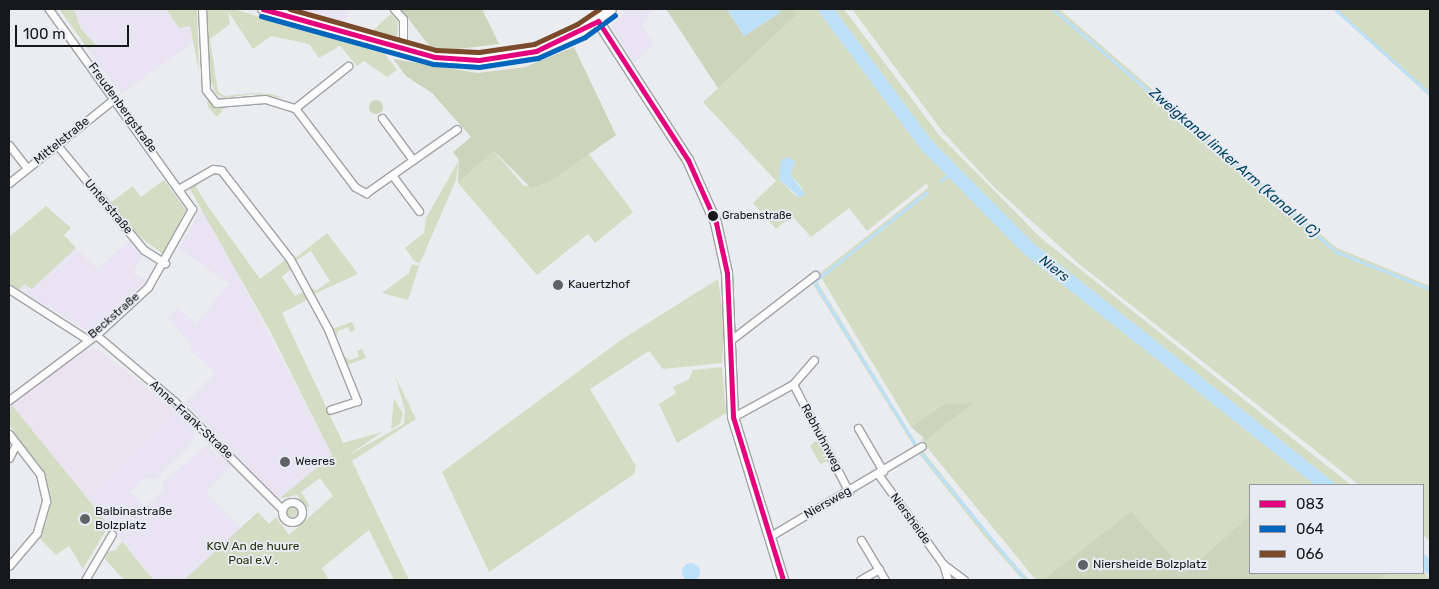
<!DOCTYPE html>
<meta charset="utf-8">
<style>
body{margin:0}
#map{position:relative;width:1439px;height:589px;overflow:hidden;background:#ebecf0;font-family:Rubik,sans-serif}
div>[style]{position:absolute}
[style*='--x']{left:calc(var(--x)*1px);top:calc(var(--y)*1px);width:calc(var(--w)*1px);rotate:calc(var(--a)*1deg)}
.commercial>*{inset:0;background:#e9e4f1}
.industrial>*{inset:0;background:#eae3f0}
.green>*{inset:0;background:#d4ddc3}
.round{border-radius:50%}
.forest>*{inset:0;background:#ccd4bb}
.water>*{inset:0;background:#bce0f8}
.stream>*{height:2.5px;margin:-1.25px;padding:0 1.25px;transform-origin:1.25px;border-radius:1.25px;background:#bce0f8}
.roads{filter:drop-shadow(1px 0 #a2a3a6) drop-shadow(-1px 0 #a2a3a6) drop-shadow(0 1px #a2a3a6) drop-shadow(0 -1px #a2a3a6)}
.street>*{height:7px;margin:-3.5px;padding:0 3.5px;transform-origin:3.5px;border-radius:3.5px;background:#fcfcfd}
.street>.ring{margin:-3.5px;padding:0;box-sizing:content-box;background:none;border:7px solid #fcfcfd;border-radius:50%}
.secondary>*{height:10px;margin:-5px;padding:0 5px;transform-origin:5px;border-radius:5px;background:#fcfcfd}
.bus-1>*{height:5px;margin:-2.5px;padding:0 2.5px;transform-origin:2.5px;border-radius:2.5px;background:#e5007d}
.bus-2>*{height:5px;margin:-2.5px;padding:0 2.5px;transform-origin:2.5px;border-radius:2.5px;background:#0065bd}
.bus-3>*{height:5px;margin:-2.5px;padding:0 2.5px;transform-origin:2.5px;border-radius:2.5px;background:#7a4b2a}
.dots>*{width:14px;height:14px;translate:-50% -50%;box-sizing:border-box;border:2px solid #e8ebf3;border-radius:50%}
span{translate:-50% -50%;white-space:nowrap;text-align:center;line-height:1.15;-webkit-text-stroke:4px #e8ebf3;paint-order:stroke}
.bus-label{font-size:11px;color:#17181b}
.left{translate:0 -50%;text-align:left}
.street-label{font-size:12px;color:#17181b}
.poi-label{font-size:12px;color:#17181b}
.park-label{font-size:12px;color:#2b340d}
.water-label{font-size:14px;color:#004463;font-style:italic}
.frame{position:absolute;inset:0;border:10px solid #17181b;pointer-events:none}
.legend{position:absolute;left:1249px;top:484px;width:175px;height:90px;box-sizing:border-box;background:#e8ebf3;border:1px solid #94979d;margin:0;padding:6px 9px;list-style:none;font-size:15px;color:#17181b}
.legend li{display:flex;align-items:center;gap:10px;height:25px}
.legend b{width:25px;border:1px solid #94979d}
.scale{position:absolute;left:15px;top:25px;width:114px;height:22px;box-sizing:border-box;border:2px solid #17181b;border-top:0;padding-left:6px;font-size:15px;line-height:18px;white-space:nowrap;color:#17181b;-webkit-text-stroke:4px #e8ebf3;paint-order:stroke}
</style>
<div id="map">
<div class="commercial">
<i style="clip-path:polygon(74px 9px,166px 9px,179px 27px,190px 26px,193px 43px,121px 94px,88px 49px,95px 40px,90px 43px,81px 29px)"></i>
<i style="clip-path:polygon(293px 9px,349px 9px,344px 24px)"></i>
<i style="clip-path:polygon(628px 9px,654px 9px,642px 26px,654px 44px,634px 63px,611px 26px)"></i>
<i style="clip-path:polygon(202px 206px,332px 455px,279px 499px,185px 403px,215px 373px,189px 349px,192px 345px,167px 318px,177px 308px,196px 323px,229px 284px,179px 249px)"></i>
<i style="clip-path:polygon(130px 239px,144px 253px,133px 273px,148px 281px,91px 333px,20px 290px,24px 284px,32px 289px,76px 248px,98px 269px)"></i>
<i style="clip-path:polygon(176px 411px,191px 426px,195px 435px,191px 445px,156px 479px,144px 478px,130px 492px,145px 507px,163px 490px,163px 482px,206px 446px,233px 466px,206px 492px,241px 528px,184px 580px,154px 580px,88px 498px)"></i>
</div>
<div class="industrial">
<i style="clip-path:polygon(85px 349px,97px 349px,176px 411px,88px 498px,11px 404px)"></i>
</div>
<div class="green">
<i style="clip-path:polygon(59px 9px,74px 9px,81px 29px,95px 44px,88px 49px)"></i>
<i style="clip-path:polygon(166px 9px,197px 9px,199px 72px,190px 26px,179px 28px)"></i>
<i style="clip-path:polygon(207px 9px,233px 9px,385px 54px,397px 70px,387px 77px,364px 61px,357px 66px,340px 46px,319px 58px,309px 44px,271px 36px,253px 49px,228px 11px,230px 24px,210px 39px,218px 92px,225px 96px,253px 93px,271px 94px,284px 98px,253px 94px,224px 98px,216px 94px,209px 77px)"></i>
<i style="clip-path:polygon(evenodd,793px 9px,817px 9px,921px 149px,1024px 254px,1315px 485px,1250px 485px,1250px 515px,1186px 572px,1131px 511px,1043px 580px,1036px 580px,921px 440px,972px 403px,944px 404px,911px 427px,819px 274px,929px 187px,926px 184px,867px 231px,849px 208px,811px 237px,792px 216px,776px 229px,753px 203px,776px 181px,703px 102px,797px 15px,793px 9px,795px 161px,791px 175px,803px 189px,797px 197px,779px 179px,795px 161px)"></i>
<i style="clip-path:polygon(834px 9px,844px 9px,939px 135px,1041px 238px,1351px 485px,1337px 485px,1034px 244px,932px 141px)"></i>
<i style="clip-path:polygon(852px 9px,1059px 9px,1337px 248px,1430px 286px,1430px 541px,1423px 535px,1423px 485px,1359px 485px,1079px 264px,994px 187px,942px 131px)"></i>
<i style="clip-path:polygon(1333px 9px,1430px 9px,1430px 97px)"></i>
<i style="clip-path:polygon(391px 14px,398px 22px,397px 36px,371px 32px)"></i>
<i style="clip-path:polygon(207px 98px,224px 108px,217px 117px,208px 107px)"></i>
<i style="clip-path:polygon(494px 151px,524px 186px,551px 181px,589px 154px,633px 212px,595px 243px,588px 234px,537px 275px,458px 183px)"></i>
<i style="clip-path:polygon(459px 160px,456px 180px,420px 263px,414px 261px,405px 248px,424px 233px,426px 218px)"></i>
<i style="clip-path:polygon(164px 180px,186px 210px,163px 254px,140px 237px,110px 203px,133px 186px,141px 197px)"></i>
<i style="clip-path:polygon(200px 181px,196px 187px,207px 205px,260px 279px,285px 260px,291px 269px,282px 277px,295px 296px,305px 291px,309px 299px,282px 313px,343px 443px,382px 432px,349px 455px,404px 424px,405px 410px,395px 376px,416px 419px,352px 461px,409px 580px,394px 580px,369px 530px,322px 568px,329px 580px,184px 580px,258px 512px,269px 524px,276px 517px,289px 535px,333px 496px,320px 478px,301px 492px,310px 506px,306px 508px,297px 495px,279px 499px,332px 455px,270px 331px,190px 189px)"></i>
<i style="clip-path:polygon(46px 206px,71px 228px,64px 235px,76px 248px,32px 289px,24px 284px,20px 290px,9px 283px,9px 237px)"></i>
<i style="clip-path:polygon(327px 233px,358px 274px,314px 294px,311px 287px,316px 291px,330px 281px,311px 251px,297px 260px,297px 266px,293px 260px)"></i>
<i style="clip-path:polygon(412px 264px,419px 266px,408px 300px,382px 293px,409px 273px)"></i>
<i style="clip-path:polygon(815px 278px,918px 446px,915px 448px,811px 281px)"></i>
<i style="clip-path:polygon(718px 279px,725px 327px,722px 363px,663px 369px,649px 351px,590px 389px,636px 466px,634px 474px,489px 572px,442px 472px,621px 340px)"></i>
<i style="clip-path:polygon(352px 322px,355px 330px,350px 332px,348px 327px,338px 331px,336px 338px,332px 329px)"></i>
<i style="clip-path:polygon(362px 349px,366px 358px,347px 365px,344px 356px,349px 360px,359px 357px,357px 351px)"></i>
<i style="clip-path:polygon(722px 367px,726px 413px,677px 443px,659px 404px,676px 393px,673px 387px,689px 379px,693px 370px)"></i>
<i style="clip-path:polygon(394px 398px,403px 414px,400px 424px,391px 429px)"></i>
<i style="clip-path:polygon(11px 404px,109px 525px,83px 569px,69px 546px,56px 555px,38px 537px,47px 520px,48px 484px,9px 424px)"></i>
<i style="clip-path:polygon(815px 441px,820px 443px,842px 490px,827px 461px,820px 464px,810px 446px)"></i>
<i style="clip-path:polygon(923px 451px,994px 540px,1029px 580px,1023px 580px,990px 543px,919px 454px)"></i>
<i class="round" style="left:286.5px;top:505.5px;width:11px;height:11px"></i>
<i style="clip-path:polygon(122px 541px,137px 560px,154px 580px,124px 580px,105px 559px,107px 552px,116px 550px)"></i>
<i style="clip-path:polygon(1423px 570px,1430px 580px,1379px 580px,1389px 573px)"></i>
</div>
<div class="forest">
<i style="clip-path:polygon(401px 9px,482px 9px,499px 44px,450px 50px,430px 47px)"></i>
<i style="clip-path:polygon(666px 9px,727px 9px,744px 36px,781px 12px,778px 9px,793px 9px,797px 15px,718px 88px)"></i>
<i style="clip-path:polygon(574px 47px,616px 135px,551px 181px,531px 188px,494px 151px,458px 183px,459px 160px,453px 152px,471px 137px,432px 93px,406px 76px,393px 59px,478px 73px,525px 67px)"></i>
<i class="round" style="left:369px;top:100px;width:14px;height:14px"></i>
<i style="clip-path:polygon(973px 403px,926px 440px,911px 427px,944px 404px)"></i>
<i style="clip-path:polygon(1131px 511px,1186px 572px,1250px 515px,1250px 573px,1389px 573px,1379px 580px,1043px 580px)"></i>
</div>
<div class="water">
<i style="clip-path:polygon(727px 9px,778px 9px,781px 12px,744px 36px)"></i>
<i style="clip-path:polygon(817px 9px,834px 9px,932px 141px,1034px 244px,1337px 485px,1315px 485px,1024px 254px,921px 149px)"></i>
<i style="clip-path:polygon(789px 157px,795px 161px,791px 175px,805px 194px,800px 198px,779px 179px,781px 160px)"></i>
<i style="clip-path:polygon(1423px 553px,1430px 559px,1430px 576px,1423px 570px)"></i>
<i class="round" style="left:682px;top:563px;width:18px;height:18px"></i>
</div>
<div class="stream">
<i style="--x:1053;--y:9;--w:374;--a:40.6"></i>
<i style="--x:1337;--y:252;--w:100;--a:21.7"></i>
<i style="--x:1335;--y:9;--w:127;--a:41.8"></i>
<i style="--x:941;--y:181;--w:9;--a:-41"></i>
<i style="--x:916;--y:446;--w:193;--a:-121.9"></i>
<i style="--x:814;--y:282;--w:144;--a:-38.5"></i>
<i style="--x:922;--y:454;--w:163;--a:50.5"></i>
</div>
<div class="roads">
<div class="street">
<i style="--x:202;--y:9;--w:81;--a:87.2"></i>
<i style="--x:206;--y:90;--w:16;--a:52"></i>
<i style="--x:216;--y:103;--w:49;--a:-4.7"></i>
<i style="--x:265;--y:99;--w:31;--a:17"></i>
<i style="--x:295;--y:108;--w:99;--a:52.8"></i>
<i style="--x:355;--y:187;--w:13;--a:29"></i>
<i style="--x:366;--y:193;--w:111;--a:-35.1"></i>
<i style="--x:394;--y:9;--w:13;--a:48"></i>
<i style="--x:403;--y:19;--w:30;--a:90"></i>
<i style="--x:295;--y:108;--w:68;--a:-38.4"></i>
<i style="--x:382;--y:118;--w:52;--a:53.6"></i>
<i style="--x:9;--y:145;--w:29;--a:52"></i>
<i style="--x:57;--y:145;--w:136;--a:50.4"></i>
<i style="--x:144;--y:250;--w:25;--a:32"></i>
<i style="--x:392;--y:175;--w:45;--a:53.1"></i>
<i style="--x:9;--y:183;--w:136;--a:-38.7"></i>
<i style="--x:180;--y:188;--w:38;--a:-30"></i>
<i style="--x:213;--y:169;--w:8;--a:7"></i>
<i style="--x:221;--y:170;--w:113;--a:52.2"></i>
<i style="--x:290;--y:259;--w:80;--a:61.5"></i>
<i style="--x:328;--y:329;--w:78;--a:68.1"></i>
<i style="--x:357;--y:401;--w:28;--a:162"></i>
<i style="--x:9;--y:289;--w:94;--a:32.8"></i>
<i style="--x:96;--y:335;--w:102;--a:40.2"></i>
<i style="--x:174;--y:401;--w:153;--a:45"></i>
<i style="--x:732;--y:339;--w:105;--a:-37.6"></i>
<i style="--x:793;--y:384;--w:122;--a:62.6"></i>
<i style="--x:9;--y:400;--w:109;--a:-36.8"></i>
<i style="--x:96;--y:335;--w:71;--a:-42.7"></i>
<i style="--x:148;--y:287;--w:90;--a:-60.6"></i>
<i style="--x:192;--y:209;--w:246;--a:-125.6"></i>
<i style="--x:733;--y:417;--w:68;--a:-28.8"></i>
<i style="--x:793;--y:384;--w:32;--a:-49"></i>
<i style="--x:858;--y:428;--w:50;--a:59.8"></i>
<i style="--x:9;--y:434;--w:51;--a:52.2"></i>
<i style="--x:40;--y:474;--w:28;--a:77"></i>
<i style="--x:46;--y:501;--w:33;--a:106"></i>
<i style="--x:37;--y:533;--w:43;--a:130.3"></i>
<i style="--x:9;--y:458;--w:16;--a:-63"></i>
<i style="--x:878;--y:474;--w:111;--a:54.2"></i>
<i style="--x:943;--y:564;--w:26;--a:37"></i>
<i class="ring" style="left:282px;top:502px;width:13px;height:13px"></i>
<i style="--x:772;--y:535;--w:174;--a:-30.7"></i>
<i style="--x:861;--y:540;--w:47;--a:59"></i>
<i style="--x:943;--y:564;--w:17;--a:73"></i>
<i style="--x:85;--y:580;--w:53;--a:-59.6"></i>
<i style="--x:860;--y:580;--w:22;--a:-30"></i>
</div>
<div class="secondary">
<i style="--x:263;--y:9;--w:179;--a:15.6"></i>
<i style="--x:435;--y:57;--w:44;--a:3.9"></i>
<i style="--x:479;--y:60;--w:58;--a:-9"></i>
<i style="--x:536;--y:51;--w:49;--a:-24"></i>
<i style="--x:581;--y:31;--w:37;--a:-36"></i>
<i style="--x:598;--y:21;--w:166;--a:57.1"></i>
<i style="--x:688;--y:160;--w:69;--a:66"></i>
<i style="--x:716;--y:223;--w:51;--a:77.6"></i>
<i style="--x:727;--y:273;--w:144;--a:87.6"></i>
<i style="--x:733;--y:417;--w:170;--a:72.9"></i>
</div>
</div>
<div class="bus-1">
<i style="--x:263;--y:9;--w:179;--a:15.6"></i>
<i style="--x:435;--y:57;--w:44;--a:3.9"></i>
<i style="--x:479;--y:60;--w:58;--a:-9"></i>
<i style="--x:536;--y:51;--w:69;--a:-25.8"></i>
<i style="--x:598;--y:21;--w:166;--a:57.1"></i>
<i style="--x:688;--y:160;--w:69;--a:66"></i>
<i style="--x:716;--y:223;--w:51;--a:77.6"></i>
<i style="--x:727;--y:273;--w:144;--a:87.6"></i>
<i style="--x:733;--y:417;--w:170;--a:72.9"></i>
</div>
<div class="bus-2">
<i style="--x:261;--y:16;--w:179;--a:15.6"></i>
<i style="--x:433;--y:64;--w:46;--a:3.7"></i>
<i style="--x:479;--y:67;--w:60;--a:-8.7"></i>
<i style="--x:538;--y:58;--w:51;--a:-24.1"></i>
<i style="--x:585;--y:37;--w:37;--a:-36"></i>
</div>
<div class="bus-3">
<i style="--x:290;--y:9;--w:152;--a:15.7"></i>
<i style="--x:436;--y:50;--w:43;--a:2.7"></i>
<i style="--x:479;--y:52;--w:56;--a:-8.3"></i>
<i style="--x:534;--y:44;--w:47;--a:-24.9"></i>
<i style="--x:577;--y:24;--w:27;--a:-34"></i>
</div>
<div class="dots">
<i style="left:713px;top:216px;background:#17181b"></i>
<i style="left:558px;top:285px;background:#616266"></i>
<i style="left:285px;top:462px;background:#616266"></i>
<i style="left:85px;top:519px;background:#616266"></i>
<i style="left:1083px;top:565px;background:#616266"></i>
</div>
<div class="bus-label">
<span class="left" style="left:722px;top:216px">Grabenstraße</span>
</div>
<div class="street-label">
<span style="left:122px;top:108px;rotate:54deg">Freudenbergstraße</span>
<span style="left:62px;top:141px;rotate:-39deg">Mittelstraße</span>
<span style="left:108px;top:207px;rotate:50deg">Unterstraße</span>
<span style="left:114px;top:316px;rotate:-41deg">Beckstraße</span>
<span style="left:191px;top:420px;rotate:43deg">Anne-Frank-Straße</span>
<span style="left:821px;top:438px;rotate:62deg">Rebhuhnweg</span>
<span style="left:828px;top:503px;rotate:-30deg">Niersweg</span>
<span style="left:910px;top:519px;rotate:54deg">Niersheide</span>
</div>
<div class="poi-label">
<span class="left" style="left:568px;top:285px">Kauertzhof</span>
<span class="left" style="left:295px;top:462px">Weeres</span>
<span class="left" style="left:95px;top:519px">Balbinastraße<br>Bolzplatz</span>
<span class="left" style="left:1093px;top:565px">Niersheide Bolzplatz</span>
</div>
<div class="park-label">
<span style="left:253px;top:554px">KGV An de huure<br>Poal e.V .</span>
</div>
<div class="water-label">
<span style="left:1234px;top:163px;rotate:41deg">Zweigkanal linker Arm (Kanal III C)</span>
<span style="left:1054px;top:269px;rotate:38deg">Niers</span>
</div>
<div class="frame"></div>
<ul class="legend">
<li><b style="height:6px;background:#e5007d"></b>083</li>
<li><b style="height:6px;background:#0065bd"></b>064</li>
<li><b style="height:6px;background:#7a4b2a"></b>066</li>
</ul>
<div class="scale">100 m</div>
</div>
